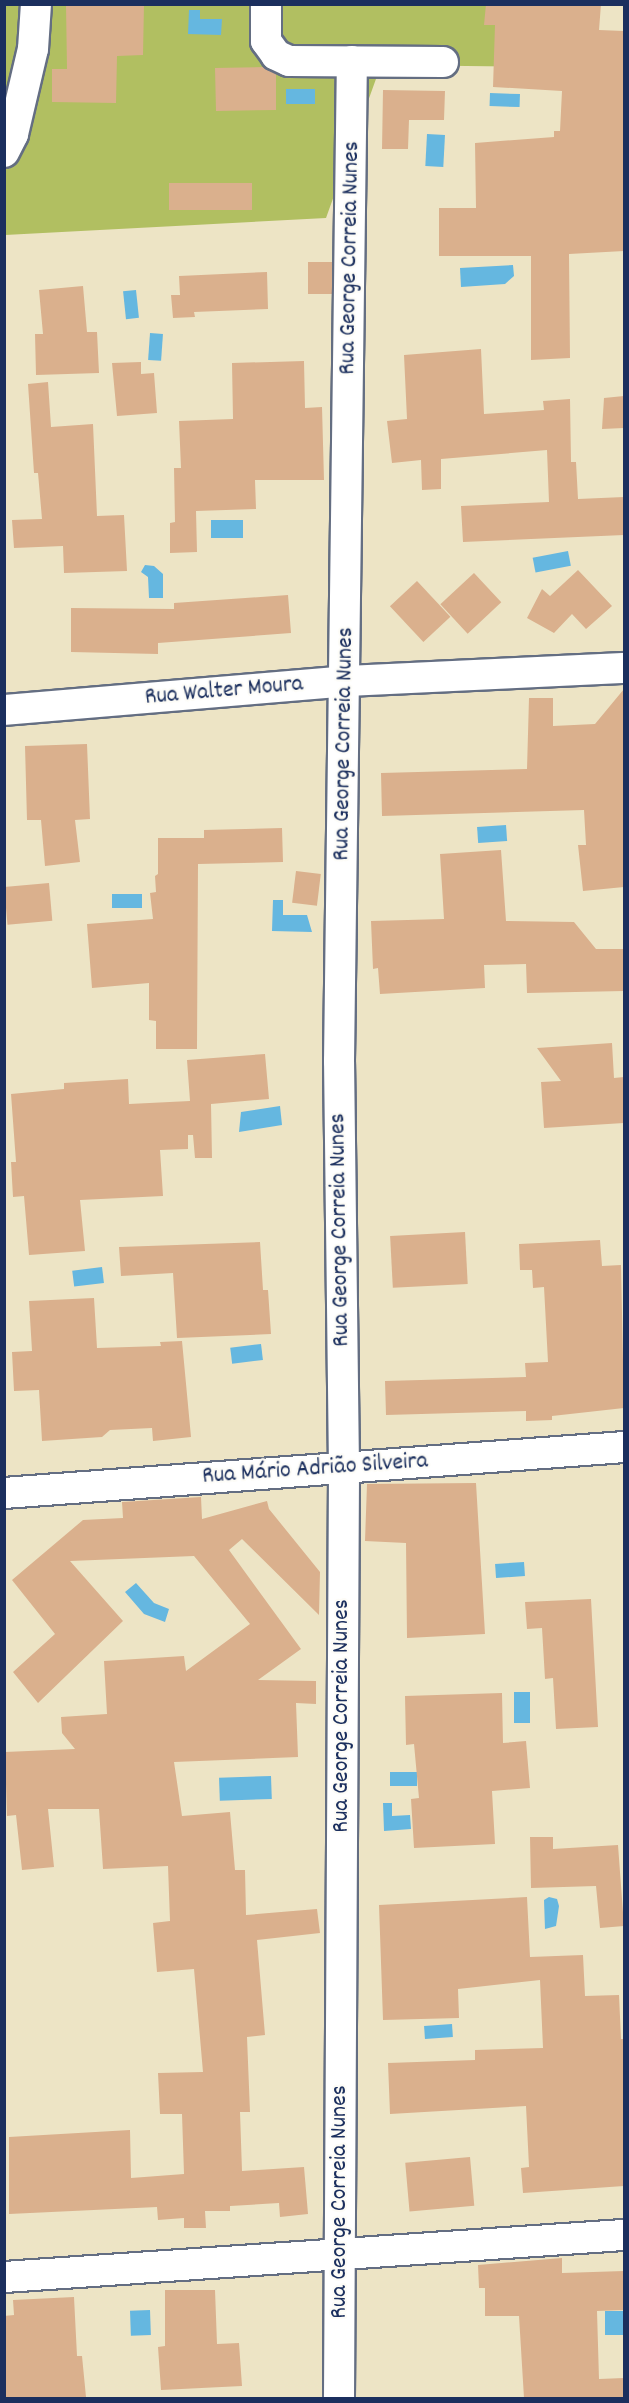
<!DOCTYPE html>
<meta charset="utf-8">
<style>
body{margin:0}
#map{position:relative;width:629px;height:2403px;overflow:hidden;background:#ede4c5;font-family:Dekko,sans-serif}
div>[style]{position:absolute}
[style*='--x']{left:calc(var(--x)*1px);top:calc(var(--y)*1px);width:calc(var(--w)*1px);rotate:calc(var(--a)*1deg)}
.green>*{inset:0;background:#b1bf61}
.water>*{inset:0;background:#65b7e0;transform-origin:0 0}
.building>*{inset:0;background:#dab08d;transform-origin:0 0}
.roads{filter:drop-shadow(2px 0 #646e82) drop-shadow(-2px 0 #646e82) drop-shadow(0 2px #646e82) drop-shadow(0 -2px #646e82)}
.minor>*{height:30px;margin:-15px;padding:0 15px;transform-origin:15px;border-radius:15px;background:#fff}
span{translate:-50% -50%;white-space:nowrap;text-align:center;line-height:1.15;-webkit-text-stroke:4.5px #fdfcf7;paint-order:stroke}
.street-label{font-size:24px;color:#1b2f5e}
.frame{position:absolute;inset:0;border:6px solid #1b2f5e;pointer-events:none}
</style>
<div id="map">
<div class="green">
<i style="clip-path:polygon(5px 5px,550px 5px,546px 67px,381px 65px,326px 218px,5px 235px)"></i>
</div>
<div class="water">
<i style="clip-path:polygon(189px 10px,200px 10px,200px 19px,222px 19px,221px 35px,188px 34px)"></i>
<i style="left:286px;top:89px;width:29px;height:15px"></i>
<i style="left:490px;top:93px;width:30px;height:13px;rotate:2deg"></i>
<i style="left:427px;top:134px;width:18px;height:32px;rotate:3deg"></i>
<i style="clip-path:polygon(513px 265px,514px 276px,505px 284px,461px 287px,460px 268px)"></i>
<i style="left:136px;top:290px;width:28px;height:13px;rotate:84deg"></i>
<i style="left:150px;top:333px;width:13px;height:27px;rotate:4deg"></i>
<i style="left:243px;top:520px;width:18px;height:32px;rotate:90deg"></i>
<i style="left:568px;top:551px;width:15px;height:36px;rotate:79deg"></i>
<i style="clip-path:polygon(145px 565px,154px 566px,163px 574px,163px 598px,149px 598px,148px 577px,141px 572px)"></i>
<i style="left:506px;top:825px;width:16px;height:29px;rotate:86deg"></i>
<i style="left:112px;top:894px;width:30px;height:14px"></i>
<i style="clip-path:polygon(273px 900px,283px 900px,283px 915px,307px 915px,312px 932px,272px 931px)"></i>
<i style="clip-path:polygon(280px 1106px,282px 1125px,239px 1132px,241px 1112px)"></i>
<i style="left:102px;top:1267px;width:16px;height:30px;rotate:83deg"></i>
<i style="left:261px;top:1344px;width:16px;height:31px;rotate:83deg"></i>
<i style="left:524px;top:1562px;width:14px;height:29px;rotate:86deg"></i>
<i style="clip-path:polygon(136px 1583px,154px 1603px,169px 1609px,165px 1622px,144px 1614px,125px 1592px)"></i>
<i style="left:514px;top:1692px;width:16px;height:31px"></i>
<i style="left:390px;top:1772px;width:27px;height:14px"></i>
<i style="left:271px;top:1776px;width:23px;height:52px;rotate:88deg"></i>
<i style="clip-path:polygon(383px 1803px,392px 1803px,392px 1816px,410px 1815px,411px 1829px,384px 1831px)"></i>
<i style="clip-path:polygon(549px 1897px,557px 1899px,559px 1906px,556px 1926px,545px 1929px,544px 1900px)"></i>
<i style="left:452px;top:2024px;width:13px;height:28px;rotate:86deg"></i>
<i style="left:150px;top:2310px;width:25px;height:20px;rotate:88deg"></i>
<i style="left:624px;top:2311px;width:24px;height:19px;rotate:90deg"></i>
</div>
<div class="building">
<i style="clip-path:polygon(66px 4px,144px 4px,143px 55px,117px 56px,116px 103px,52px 102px,52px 69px,67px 69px)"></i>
<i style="clip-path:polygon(486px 4px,601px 4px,599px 30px,624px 31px,624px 251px,569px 254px,570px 358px,531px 360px,531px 256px,439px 256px,439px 208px,476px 208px,475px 143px,554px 137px,554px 131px,560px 131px,562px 91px,493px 87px,495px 25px,484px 25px)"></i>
<i style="clip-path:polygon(265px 67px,276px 74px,276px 110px,216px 111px,215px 68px)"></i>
<i style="clip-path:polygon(383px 90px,445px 91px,444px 120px,409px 120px,408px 149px,382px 149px)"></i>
<i style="left:252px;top:183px;width:27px;height:83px;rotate:90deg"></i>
<i style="left:332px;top:262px;width:32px;height:24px;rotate:90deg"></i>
<i style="clip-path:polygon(267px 272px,268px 309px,194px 312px,195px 317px,173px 318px,171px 295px,180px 295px,179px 276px)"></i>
<i style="clip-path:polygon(83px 286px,87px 332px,97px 332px,99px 373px,36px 375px,35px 334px,43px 334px,39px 290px)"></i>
<i style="clip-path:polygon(481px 349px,484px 414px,544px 410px,543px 401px,570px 399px,571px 462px,576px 462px,578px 499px,624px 497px,624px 535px,463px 542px,461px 506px,549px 502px,547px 450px,441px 459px,441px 489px,422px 490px,421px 460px,392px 463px,387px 421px,407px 419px,404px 355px)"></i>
<i style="clip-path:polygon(304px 361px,305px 408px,322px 407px,324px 480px,255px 480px,256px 509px,196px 511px,197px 552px,170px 553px,170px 523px,175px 522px,174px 468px,181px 468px,179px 421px,233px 419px,232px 363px)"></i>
<i style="clip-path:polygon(141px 362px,141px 374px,154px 373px,157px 413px,117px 416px,112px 363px)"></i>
<i style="clip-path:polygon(48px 382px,51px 427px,93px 424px,97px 516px,124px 515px,127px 571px,64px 573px,63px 546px,14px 548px,12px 520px,42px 519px,38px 473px,34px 473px,28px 384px)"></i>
<i style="clip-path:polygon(624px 396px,624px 428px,602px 429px,604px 398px)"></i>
<i style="clip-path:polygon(578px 570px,612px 606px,586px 629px,572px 614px,554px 633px,527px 618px,542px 589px,550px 596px)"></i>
<i style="left:474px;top:573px;width:40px;height:46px;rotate:47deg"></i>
<i style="left:417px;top:581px;width:49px;height:37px;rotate:47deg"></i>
<i style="clip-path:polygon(288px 595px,291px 633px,158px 643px,158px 654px,71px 652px,71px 608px,174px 609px,174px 603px)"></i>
<i style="clip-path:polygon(624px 689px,624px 887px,583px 891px,578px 845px,586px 845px,584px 810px,382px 816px,381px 773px,527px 769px,529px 698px,553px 698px,553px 726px,595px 724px)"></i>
<i style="clip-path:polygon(87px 744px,90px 819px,75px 820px,80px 862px,45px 866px,41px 820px,27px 820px,25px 746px)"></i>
<i style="clip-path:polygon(282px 828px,283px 862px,198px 864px,197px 1049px,156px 1049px,156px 1021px,149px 1020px,149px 983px,92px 988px,87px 924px,153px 919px,150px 893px,156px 892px,155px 876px,158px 874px,158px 838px,204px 838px,204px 830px)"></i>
<i style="clip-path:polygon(501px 850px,506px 921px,574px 922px,596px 949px,624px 949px,624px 991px,527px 993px,526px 964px,484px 965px,485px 988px,380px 994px,378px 968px,373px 969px,371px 921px,444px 919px,440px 854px)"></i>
<i style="left:296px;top:871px;width:25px;height:32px;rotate:7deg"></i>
<i style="left:49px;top:883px;width:38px;height:45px;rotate:85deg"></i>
<i style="clip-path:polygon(612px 1043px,614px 1078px,624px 1077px,624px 1123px,544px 1128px,541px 1082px,561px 1081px,537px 1048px)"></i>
<i style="clip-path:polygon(265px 1054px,269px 1099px,211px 1104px,212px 1158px,195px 1158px,193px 1135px,188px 1135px,188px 1149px,160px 1150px,163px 1196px,80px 1200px,85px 1251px,29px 1255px,24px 1196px,13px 1197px,11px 1162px,16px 1162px,11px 1094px,64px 1089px,64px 1083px,128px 1079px,129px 1104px,190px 1101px,187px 1060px)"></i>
<i style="left:465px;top:1232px;width:52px;height:75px;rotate:87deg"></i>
<i style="clip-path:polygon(600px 1240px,602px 1266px,621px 1265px,624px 1408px,552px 1416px,552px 1420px,526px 1421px,526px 1411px,386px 1415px,385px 1381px,526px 1377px,525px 1363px,548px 1362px,544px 1287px,533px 1288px,532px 1270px,520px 1270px,519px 1244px)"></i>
<i style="clip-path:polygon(260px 1242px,263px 1290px,268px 1290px,271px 1334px,177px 1338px,173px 1273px,121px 1276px,119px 1247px)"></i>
<i style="clip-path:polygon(94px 1298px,97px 1348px,161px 1346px,160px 1342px,182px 1341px,191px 1437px,153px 1441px,152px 1428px,110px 1430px,102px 1437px,42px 1441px,39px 1390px,14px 1391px,12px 1352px,32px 1351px,29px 1301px)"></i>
<i style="clip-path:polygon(476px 1483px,485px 1634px,407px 1638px,406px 1543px,365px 1541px,367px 1484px)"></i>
<i style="clip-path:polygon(201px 1497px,202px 1519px,267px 1501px,269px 1509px,320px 1572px,319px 1615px,242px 1539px,229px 1550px,301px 1649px,258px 1680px,316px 1681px,316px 1704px,296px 1703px,298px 1757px,174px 1762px,182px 1816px,230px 1812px,235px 1870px,245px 1870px,246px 1915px,317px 1909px,320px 1933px,257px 1940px,265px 2035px,247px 2037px,250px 2112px,240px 2112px,242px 2171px,304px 2167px,308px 2214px,280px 2217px,279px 2203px,230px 2206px,230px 2211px,205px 2211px,206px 2228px,184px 2228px,184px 2218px,158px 2220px,157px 2207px,9px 2214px,9px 2137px,130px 2130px,131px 2178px,184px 2174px,182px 2114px,160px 2114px,158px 2073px,203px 2072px,194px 1969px,157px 1972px,153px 1923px,170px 1921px,168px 1866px,103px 1869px,99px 1809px,48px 1809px,54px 1867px,22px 1870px,16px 1815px,7px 1816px,5px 1752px,75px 1749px,62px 1733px,61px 1717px,107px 1714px,104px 1661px,184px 1656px,186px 1671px,250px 1624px,194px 1556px,70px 1561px,123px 1621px,38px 1703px,13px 1672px,55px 1634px,12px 1580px,83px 1520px,123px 1518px,122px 1502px)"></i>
<i style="clip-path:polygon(591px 1599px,598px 1727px,556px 1729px,553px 1678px,545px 1679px,542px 1628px,527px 1629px,525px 1602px)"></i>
<i style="clip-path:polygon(502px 1693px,503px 1743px,526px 1741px,530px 1788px,492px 1791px,495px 1844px,414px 1848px,411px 1799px,419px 1798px,414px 1744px,406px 1745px,405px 1696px)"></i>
<i style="clip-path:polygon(530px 1837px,553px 1837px,553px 1849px,618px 1845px,624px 1926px,600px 1928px,596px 1886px,531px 1888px)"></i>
<i style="clip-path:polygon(527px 1897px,530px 1957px,583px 1955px,585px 1996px,619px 1995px,621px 2039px,624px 2039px,624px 2186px,523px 2193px,521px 2168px,529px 2167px,526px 2106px,390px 2114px,388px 2063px,475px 2060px,475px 2050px,543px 2048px,540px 1980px,458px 1989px,459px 2018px,383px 2020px,379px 1905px)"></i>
<i style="left:470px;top:2157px;width:49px;height:65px;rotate:85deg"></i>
<i style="clip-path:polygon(562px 2258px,562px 2273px,624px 2271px,624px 2310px,597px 2311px,599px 2379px,624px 2378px,624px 2398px,524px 2398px,519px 2316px,485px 2316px,485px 2288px,479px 2288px,478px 2265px)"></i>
<i style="clip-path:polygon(165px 2290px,215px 2290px,217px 2344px,239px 2343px,242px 2386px,161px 2390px,158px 2347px,165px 2346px)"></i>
<i style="clip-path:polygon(74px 2297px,77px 2356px,82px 2356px,86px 2397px,4px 2398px,4px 2316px,14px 2315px,13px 2300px)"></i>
</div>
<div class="roads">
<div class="minor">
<i style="--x:266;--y:4;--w:37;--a:90"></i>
<i style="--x:266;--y:41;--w:17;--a:54"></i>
<i style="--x:276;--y:55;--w:14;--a:25"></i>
<i style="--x:289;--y:61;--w:154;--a:0.4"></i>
<i style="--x:4;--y:152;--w:20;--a:-63"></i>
<i style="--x:13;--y:134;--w:87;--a:-76.8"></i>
<i style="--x:33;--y:49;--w:45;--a:-86.2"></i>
<i style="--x:4;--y:710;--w:343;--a:-4.8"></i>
<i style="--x:346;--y:681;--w:278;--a:-2.7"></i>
<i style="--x:4;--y:1493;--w:622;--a:-4.24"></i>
<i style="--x:4;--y:2277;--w:621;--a:-3.88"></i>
<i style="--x:339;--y:2398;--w:930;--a:-89.69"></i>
<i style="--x:344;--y:1468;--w:407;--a:-90.7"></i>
<i style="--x:339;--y:1061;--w:1000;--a:-89.26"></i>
</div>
</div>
<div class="street-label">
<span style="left:351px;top:258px;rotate:-89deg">Rua George Correia Nunes</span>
<span style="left:224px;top:692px;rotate:-5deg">Rua Walter Moura</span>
<span style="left:345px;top:744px;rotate:-89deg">Rua George Correia Nunes</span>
<span style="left:341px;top:1230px;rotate:-91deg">Rua George Correia Nunes</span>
<span style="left:315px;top:1470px;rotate:-4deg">Rua Mário Adrião Silveira</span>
<span style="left:343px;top:1716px;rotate:-90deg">Rua George Correia Nunes</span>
<span style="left:341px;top:2202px;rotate:-90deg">Rua George Correia Nunes</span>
</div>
<div class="frame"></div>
</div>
